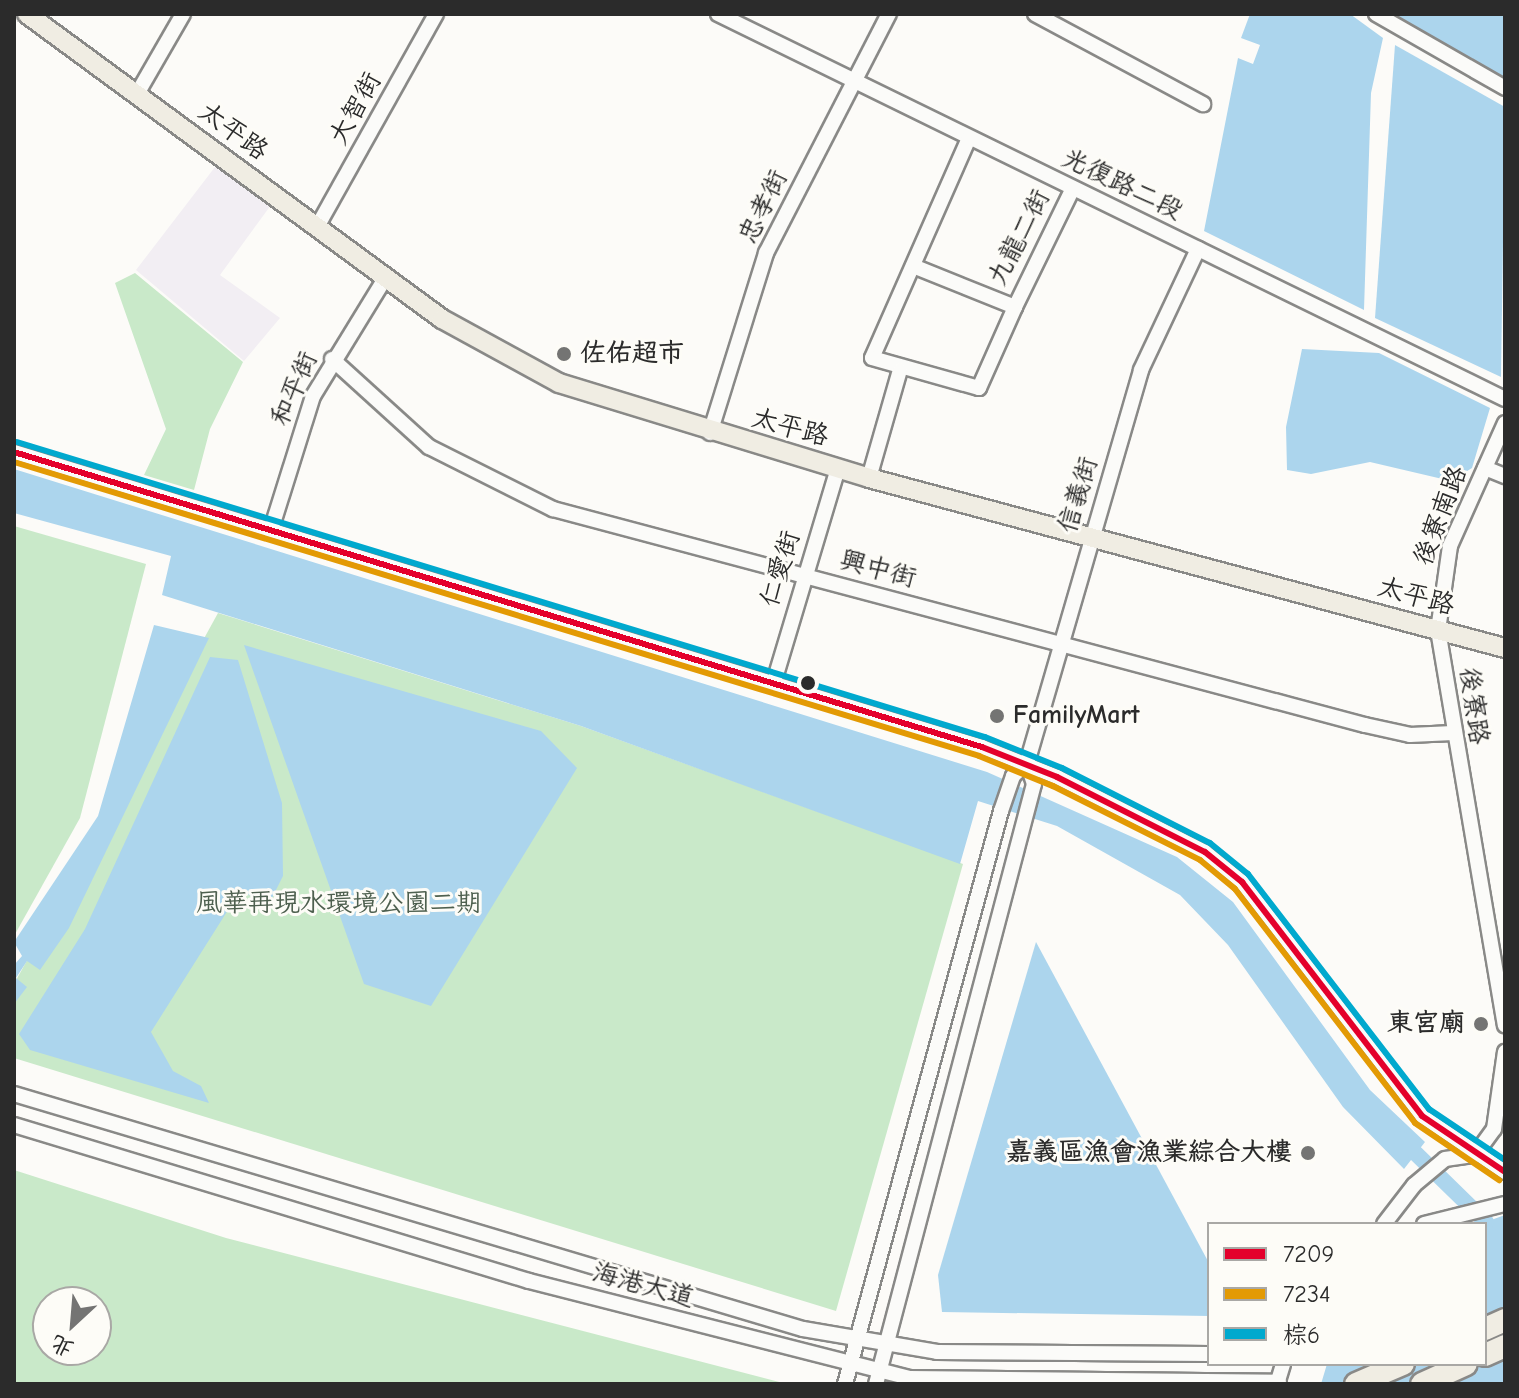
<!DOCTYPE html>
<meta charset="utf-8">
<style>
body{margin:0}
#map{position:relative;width:1519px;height:1398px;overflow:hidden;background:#fcfbf8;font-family:"Comic Neue","LXGW WenKai TC",sans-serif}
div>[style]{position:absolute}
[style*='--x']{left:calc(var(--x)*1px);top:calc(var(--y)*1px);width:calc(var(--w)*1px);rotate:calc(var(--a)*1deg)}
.built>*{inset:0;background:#f2eef3}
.green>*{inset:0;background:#c9e9c9}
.water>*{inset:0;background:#acd5ed}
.canal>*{height:16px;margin:-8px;padding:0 8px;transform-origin:8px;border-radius:8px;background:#acd5ed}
.roads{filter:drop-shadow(2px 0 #898987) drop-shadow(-2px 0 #898987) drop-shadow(0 2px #898987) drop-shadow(0 -2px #898987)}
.minor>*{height:14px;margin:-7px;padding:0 7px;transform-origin:7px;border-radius:7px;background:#fbfbf9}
.major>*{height:18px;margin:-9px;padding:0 9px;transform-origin:9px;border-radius:9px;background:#f0ede3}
.highway>*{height:22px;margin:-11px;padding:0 11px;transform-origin:11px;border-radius:11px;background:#f0ede3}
.bus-1>*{height:6px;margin:-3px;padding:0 3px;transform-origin:3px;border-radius:3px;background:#e4002b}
.bus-2>*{height:6px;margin:-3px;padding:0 3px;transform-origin:3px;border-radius:3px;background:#e39a04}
.bus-3>*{height:6px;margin:-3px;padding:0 3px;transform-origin:3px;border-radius:3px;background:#00a9ce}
.dots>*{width:22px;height:22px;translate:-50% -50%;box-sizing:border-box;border:4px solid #fdfcf7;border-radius:50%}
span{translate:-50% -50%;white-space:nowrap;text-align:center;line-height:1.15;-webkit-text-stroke:6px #fdfcf7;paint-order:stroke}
.street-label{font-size:26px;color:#2b2b2b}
.poi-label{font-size:26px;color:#2b2b2b;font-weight:700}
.left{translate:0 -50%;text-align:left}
.right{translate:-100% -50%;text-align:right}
.park-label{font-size:26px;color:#4e604f}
.frame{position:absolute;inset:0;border:16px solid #2b2b2b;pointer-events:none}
.legend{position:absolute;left:1207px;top:1222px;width:280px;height:144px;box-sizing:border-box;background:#fdfcf7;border:2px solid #a9a8a5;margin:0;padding:10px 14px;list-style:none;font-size:24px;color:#2b2b2b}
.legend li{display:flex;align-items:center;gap:16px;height:40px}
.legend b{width:40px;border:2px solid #a9a8a5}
.north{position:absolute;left:32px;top:1286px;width:80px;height:80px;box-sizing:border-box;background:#fdfcf7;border:2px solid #a9a8a5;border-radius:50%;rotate:206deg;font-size:22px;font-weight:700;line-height:32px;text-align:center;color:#2b2b2b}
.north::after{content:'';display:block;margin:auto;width:28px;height:36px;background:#747473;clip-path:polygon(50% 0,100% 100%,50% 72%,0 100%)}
</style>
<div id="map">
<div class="built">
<i style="clip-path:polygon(215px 167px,271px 205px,220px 275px,280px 318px,244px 361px,136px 270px)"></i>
</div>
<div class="green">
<i style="clip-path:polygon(135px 273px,243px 362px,210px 429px,194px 490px,144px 475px,166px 429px,115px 283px)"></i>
<i style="clip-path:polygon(14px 526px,146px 564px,80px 818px,14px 936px)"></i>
<i style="clip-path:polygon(218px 613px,581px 726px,963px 864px,836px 1311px,14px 1058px,14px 984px)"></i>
<i style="clip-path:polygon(evenodd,14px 1170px,226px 1238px,787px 1384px,14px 1384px,14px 1170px,48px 1302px,96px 1302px,96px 1350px,48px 1350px,48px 1302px)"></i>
</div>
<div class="water">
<i style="clip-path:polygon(1250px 14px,1350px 14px,1383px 38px,1371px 93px,1364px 310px,1204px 231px,1238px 58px,1253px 64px,1260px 45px,1241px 38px)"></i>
<i style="clip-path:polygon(1385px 14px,1505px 14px,1505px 84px)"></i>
<i style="clip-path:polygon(1395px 45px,1505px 107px,1501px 377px,1375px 318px)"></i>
<i style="clip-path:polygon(1302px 349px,1379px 353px,1490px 408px,1472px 468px,1451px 481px,1370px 462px,1311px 474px,1287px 470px,1286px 427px)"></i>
<i style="clip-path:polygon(14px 469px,987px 772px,1177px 857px,1233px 902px,1370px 1090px,1425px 1142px,1404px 1169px,1343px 1107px,1228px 945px,1180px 895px,1057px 826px,978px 801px,960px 864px,581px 726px,162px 595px,171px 556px,14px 513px)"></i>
<i style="clip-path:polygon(154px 625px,209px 638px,69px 928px,40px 970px,27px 961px,16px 978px,27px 987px,14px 1004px,14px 965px,22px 956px,14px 942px,98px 816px)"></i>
<i style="clip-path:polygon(244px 645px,541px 731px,577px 768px,431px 1006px,364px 984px)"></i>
<i style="clip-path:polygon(210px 657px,238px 660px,282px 803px,283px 876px,269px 904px,240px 891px,151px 1032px,173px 1071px,201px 1086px,209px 1103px,30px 1050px,19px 1034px,85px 929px)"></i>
<i style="clip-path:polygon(1036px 942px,1209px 1263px,1209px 1316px,942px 1312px,938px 1275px)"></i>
<i style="clip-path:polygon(1505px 1215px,1505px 1384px,1321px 1384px,1327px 1364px,1485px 1364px,1480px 1224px)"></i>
</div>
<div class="canal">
<i style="--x:1401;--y:1139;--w:119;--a:44.3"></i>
</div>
<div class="roads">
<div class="minor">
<i style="--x:718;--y:14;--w:876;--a:26.07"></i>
<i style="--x:1035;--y:14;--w:191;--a:28.2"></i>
<i style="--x:1376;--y:14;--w:149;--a:29.8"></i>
<i style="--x:137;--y:94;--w:92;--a:-60.1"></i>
<i style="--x:969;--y:138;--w:240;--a:113.8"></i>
<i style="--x:872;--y:358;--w:111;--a:15.7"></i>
<i style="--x:979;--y:388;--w:89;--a:-66"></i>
<i style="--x:317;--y:227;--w:244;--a:-60.8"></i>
<i style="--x:913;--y:266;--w:110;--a:21.9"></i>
<i style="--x:1015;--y:307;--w:132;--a:-64"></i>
<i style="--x:332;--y:359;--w:131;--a:42.2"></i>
<i style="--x:429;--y:447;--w:139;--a:26.6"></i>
<i style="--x:553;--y:509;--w:840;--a:14.9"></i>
<i style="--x:1365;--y:725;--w:46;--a:12.5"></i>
<i style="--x:1410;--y:735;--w:43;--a:-2.7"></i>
<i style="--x:1505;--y:423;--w:135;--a:114.1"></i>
<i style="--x:1450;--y:546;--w:85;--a:98.1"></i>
<i style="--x:1438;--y:630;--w:401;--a:80.4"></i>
<i style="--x:710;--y:433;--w:189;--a:-72.7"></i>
<i style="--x:766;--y:253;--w:269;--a:-62.8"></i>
<i style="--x:14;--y:452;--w:1012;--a:16.95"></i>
<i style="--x:982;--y:747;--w:81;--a:21.8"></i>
<i style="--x:1057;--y:777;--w:166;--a:26.9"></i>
<i style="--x:1205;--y:852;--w:48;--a:39"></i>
<i style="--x:1242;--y:882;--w:295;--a:52.4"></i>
<i style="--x:1422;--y:1116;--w:100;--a:34"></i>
<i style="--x:1485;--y:468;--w:22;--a:22"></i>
<i style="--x:869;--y:478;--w:112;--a:-74"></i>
<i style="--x:271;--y:530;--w:140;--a:-72.6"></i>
<i style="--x:313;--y:396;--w:140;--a:-58.5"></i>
<i style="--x:773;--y:685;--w:227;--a:-73.3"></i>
<i style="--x:1027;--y:763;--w:409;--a:-73.8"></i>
<i style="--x:1141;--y:370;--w:134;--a:-64.8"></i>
<i style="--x:14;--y:1094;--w:823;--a:16.59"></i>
<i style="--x:803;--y:1329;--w:136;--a:9.7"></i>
<i style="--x:937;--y:1352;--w:272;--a:0.4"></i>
<i style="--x:14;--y:1125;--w:538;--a:16.85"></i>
<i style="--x:529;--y:1281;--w:392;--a:14.3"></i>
<i style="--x:909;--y:1378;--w:370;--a:0.6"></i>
<i style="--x:1384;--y:1224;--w:49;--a:-52.4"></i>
<i style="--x:1414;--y:1185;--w:40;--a:-40"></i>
<i style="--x:1445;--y:1159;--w:30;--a:-8"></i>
<i style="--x:1475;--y:1155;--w:32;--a:-54"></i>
<i style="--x:1494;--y:1129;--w:78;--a:-81.9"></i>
<i style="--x:1424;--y:1224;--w:83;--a:-13.9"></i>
<i style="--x:845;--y:1384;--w:594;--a:-74.77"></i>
<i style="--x:1001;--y:811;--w:37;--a:-71"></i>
<i style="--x:1013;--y:776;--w:19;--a:-43"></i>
<i style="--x:876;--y:1384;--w:620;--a:-75.25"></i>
<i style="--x:1034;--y:784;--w:22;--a:-108"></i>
<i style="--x:1277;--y:1384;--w:21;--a:-73"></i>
</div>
<div class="major">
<i style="--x:27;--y:14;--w:515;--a:36.31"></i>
<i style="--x:442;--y:319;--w:133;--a:28.7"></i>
<i style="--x:559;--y:383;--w:324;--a:17"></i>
<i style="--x:869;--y:478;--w:658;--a:14.97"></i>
</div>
<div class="highway">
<i style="--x:1485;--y:1329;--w:22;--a:-24"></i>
<i style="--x:1485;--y:1355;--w:22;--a:-24"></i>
<i style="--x:1356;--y:1384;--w:51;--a:-23.1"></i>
<i style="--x:1422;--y:1384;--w:48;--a:-24.4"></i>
</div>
</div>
<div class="bus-1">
<i style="--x:14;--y:452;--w:1012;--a:16.95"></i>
<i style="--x:982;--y:747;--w:81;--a:21.8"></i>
<i style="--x:1057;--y:777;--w:166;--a:26.9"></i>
<i style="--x:1205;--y:852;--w:48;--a:39"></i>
<i style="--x:1242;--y:882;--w:295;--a:52.4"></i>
<i style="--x:1422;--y:1116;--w:100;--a:34"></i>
</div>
<div class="bus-2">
<i style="--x:14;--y:462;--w:1009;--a:16.94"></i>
<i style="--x:979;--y:756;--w:80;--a:22.1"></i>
<i style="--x:1053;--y:786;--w:165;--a:26.7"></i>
<i style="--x:1200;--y:860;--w:45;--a:39.6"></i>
<i style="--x:1235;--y:889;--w:295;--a:52.4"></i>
<i style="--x:1415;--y:1123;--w:102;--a:34.2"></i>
</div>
<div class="bus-3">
<i style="--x:17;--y:442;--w:1012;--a:16.95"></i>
<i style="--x:985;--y:737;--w:83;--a:21.9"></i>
<i style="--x:1062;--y:768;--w:166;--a:26.9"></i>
<i style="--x:1210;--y:843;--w:49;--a:39.2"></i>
<i style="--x:1248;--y:874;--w:297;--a:52.4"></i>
<i style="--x:1429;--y:1109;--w:92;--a:33.9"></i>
</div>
<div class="dots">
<i style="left:564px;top:354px;background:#747473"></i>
<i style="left:808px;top:683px;background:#2b2b2b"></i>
<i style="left:997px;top:716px;background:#747473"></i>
<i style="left:1481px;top:1024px;background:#747473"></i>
<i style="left:1308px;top:1153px;background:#747473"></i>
</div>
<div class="street-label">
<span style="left:356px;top:109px;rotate:-61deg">大智街</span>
<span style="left:233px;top:132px;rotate:36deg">太平路</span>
<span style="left:1122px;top:185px;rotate:26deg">光復路二段</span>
<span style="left:764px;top:207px;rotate:-64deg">忠孝街</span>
<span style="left:1020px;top:238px;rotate:-63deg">九龍二街</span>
<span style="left:295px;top:389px;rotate:-66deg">和平街</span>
<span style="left:790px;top:428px;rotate:15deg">太平路</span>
<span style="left:1079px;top:495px;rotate:-73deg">信義街</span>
<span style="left:1441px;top:516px;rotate:-69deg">後寮南路</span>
<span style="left:781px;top:569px;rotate:-73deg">仁愛街</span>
<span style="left:878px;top:570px;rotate:15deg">興中街</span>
<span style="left:1416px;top:597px;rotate:15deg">太平路</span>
<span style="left:1473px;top:706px;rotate:82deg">後寮路</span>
<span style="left:643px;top:1286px;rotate:15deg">海港大道</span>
</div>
<div class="poi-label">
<span class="left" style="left:580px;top:354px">佐佑超市</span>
<span class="left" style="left:1013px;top:716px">FamilyMart</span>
<span class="right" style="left:1465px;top:1024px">東宮廟</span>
<span class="right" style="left:1292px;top:1153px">嘉義區漁會漁業綜合大樓</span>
</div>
<div class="park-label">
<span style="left:339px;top:904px">風華再現水環境公園二期</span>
</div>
<div class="frame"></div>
<ul class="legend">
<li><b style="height:10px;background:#e4002b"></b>7209</li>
<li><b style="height:10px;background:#e39a04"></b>7234</li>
<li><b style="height:10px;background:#00a9ce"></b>棕6</li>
</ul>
<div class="north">北</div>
</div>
